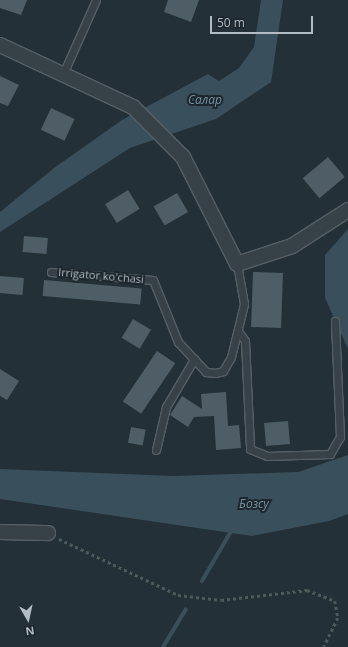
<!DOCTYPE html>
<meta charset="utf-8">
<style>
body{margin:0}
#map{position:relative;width:348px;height:647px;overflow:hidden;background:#233037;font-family:"Open Sans",sans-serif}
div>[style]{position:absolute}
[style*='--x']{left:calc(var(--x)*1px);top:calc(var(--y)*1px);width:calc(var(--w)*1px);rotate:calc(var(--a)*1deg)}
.water>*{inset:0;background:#394f5c}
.stream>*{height:4px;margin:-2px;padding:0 2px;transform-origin:2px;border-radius:2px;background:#394f5c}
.building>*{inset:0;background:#4f5d66;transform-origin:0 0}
.path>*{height:2.5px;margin-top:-1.25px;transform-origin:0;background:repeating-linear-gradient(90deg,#4a5b5a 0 3px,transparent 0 6px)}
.roads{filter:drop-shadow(1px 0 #555f65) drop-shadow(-1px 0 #555f65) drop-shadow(0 1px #555f65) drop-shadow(0 -1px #555f65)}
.service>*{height:7px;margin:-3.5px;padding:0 3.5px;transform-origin:3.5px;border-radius:3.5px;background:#374148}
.minor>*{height:14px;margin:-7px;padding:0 7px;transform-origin:7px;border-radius:7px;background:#374148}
span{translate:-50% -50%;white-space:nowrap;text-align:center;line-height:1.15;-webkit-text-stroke:4px #1c262c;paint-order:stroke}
.street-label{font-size:11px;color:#b2bcc4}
.water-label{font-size:12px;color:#7593a4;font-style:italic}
.north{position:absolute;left:8px;top:599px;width:40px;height:40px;-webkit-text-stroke:3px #1c262c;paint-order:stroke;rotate:171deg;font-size:11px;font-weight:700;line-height:16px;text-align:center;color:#b2bcc4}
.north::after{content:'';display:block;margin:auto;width:14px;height:18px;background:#b2bcc4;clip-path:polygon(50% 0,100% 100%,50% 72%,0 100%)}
.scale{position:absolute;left:210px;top:16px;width:103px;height:18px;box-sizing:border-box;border:2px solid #b2bcc4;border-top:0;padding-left:5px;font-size:12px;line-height:14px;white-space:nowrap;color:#b2bcc4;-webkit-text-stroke:3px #1c262c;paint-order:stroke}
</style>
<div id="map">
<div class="water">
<i style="clip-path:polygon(261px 0,283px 0,271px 82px,216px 119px,130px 148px,0 232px,0 212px,54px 168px,122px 120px,208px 74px,219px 81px,239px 68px,254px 47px)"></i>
<i style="clip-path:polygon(348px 229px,348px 349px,325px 298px,325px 255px)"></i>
<i style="clip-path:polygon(348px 455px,348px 514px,329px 521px,252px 536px,0 499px,0 469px,173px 476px,298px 472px)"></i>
</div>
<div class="stream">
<i style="--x:202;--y:581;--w:61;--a:-59.7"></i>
<i style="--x:163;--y:647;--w:44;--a:-58.8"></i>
</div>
<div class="building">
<i style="clip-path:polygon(0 0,27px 0,21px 15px,0 8px)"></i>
<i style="clip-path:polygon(168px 0,199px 0,191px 22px,164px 12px)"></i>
<i style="clip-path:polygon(0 76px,19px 85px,8px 106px,0 103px)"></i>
<i style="left:51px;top:108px;width:26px;height:24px;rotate:25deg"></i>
<i style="left:328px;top:157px;width:26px;height:33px;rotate:50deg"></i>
<i style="left:128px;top:190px;width:22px;height:27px;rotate:58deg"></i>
<i style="left:177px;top:193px;width:22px;height:27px;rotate:60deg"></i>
<i style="left:24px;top:236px;width:24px;height:16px;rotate:5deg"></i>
<i style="left:253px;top:272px;width:30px;height:55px;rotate:2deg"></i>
<i style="left:0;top:276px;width:24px;height:17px;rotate:5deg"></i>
<i style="left:44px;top:280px;width:98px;height:16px;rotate:5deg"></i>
<i style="left:133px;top:319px;width:21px;height:22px;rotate:31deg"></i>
<i style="left:157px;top:351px;width:22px;height:61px;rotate:34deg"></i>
<i style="clip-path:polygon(0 369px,19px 381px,7px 400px,0 396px)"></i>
<i style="clip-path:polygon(226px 392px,228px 426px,239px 425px,241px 448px,216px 450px,214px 416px,194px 417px,188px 427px,170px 415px,182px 396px,202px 409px,201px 394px)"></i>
<i style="left:288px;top:421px;width:23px;height:24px;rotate:85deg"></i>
<i style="left:131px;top:427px;width:15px;height:16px;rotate:11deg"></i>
</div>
<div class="path">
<i style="--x:59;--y:539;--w:132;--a:25.2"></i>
<i style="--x:178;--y:595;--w:43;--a:6.6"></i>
<i style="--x:221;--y:600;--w:87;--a:-6.6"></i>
<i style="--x:307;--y:590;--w:30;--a:21"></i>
<i style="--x:335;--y:601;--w:17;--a:80"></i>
<i style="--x:338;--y:618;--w:32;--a:116"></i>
</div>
<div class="roads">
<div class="service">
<i style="--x:63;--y:74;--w:81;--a:-66"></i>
<i style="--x:51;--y:272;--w:102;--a:4.5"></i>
<i style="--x:153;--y:280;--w:67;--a:68"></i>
<i style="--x:178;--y:342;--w:41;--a:47"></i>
<i style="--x:206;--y:372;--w:9;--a:6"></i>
<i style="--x:215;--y:373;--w:8;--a:-14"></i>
<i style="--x:223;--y:371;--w:16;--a:-60"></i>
<i style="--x:231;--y:357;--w:55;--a:-76.2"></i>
<i style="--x:244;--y:304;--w:41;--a:-99.9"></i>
<i style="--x:238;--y:331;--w:12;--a:55"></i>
<i style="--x:245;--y:341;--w:108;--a:87.3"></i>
<i style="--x:250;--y:449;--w:18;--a:22"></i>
<i style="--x:267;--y:456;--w:63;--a:-1.8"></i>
<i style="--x:330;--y:454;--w:20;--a:-60"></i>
<i style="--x:340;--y:437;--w:116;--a:-92.5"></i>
<i style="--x:156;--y:450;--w:44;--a:-76.9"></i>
<i style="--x:166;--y:407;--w:56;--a:-59.7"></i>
</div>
<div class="minor">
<i style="--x:0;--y:45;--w:147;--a:25"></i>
<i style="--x:133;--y:107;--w:71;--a:45"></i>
<i style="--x:183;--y:157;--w:120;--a:63.2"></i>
<i style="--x:237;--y:264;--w:58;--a:-18.1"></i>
<i style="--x:292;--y:246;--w:67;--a:-32.7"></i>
<i style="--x:0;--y:532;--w:48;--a:1.2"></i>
</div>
</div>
<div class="street-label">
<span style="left:101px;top:276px;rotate:5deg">Irrigator ko'chasi</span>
</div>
<div class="water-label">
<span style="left:205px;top:100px">Салар</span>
<span style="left:254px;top:504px">Бозсу</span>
</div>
<div class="north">N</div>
<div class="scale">50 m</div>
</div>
